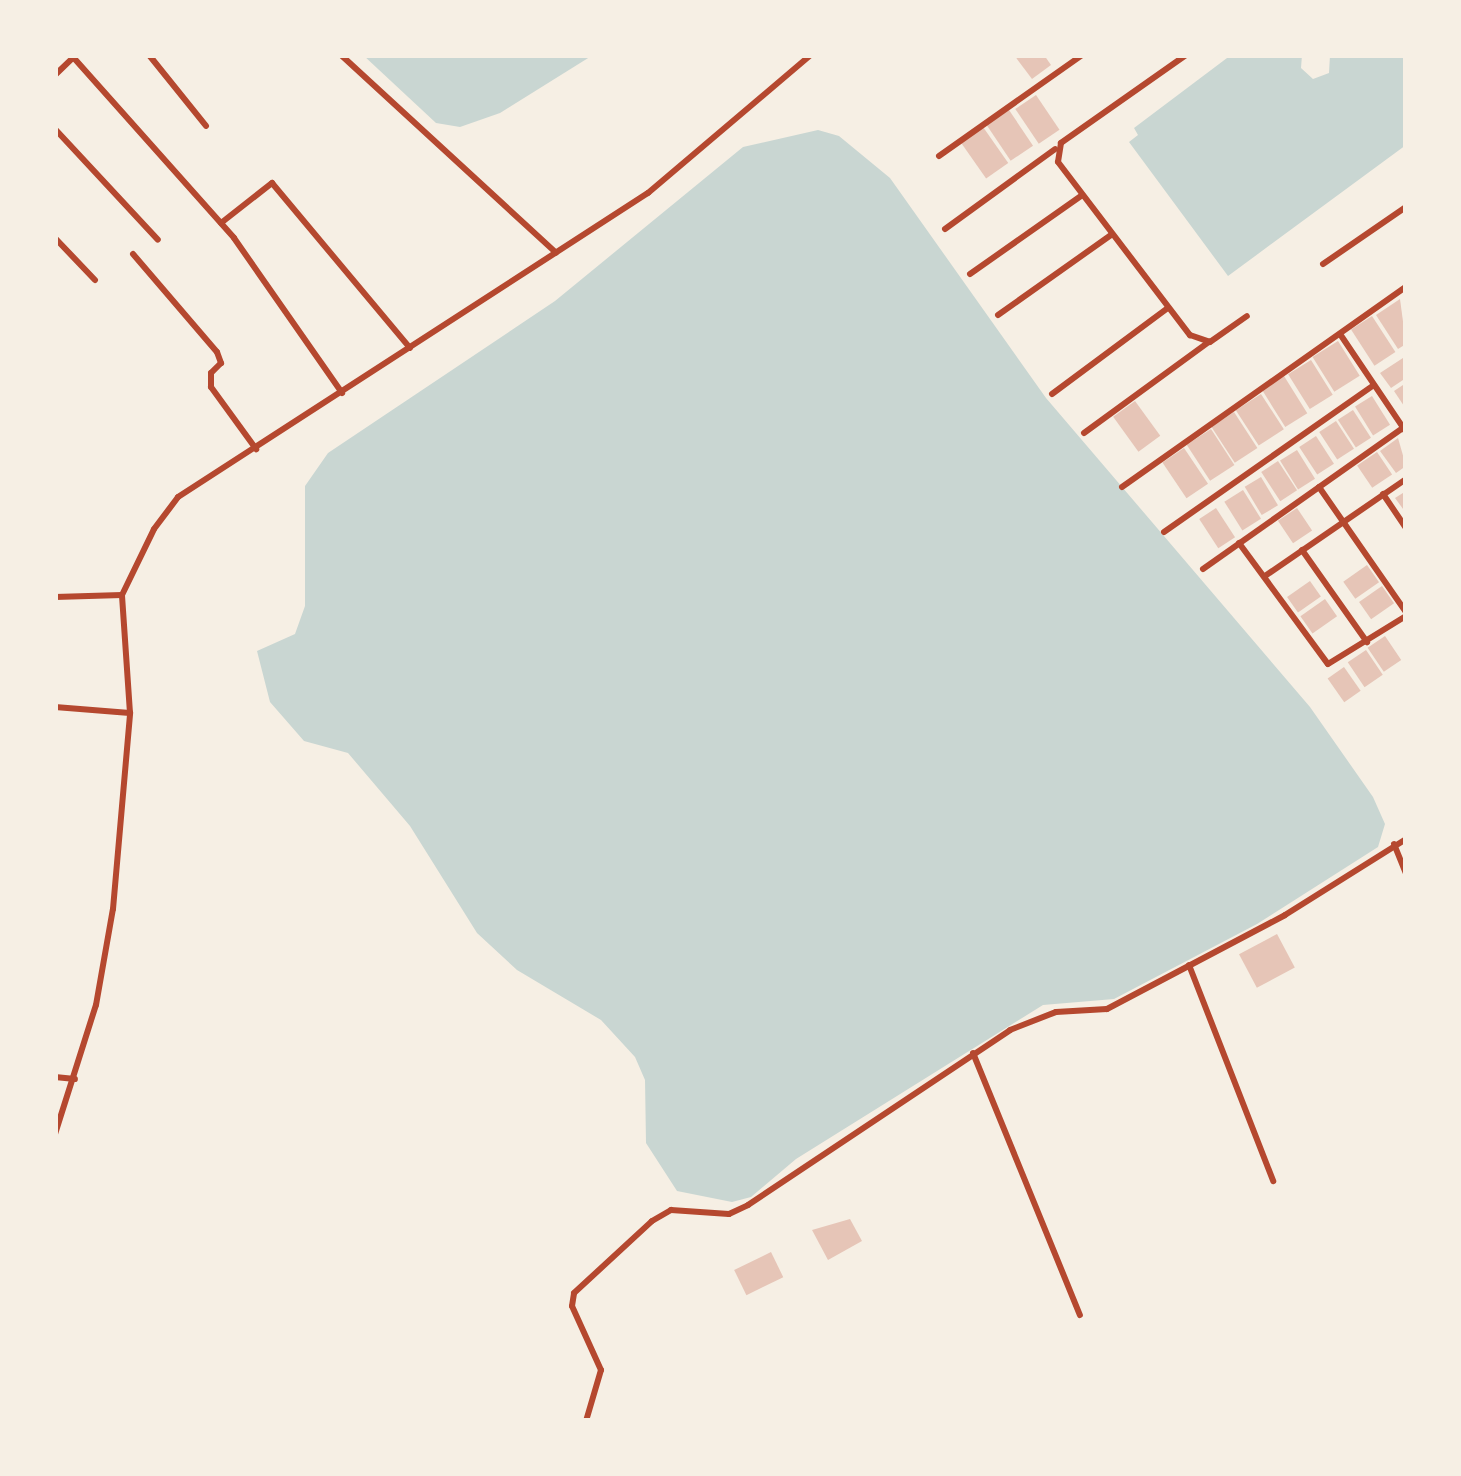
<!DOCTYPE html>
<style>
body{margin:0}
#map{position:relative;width:1461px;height:1476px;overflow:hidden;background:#f6efe4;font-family:Commissioner,sans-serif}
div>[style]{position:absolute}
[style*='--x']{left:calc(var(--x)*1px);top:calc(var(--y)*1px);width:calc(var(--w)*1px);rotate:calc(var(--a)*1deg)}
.water>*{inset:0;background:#c9d6d2}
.building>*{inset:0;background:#e6c5b7;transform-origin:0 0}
.minor>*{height:6px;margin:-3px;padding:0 3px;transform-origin:3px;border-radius:3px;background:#b5482f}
span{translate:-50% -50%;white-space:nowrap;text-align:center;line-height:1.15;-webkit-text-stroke:8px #f6efe4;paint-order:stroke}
.frame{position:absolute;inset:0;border:58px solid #f6efe4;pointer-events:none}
</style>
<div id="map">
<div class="water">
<i style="clip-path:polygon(363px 55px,593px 55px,500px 113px,460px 127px,436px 123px)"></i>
<i style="clip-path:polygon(1231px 55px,1302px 55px,1301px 68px,1313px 79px,1329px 73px,1330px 55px,1406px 55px,1406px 145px,1228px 276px,1129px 142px,1138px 135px,1134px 128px)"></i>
<i style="clip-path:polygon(818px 130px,839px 136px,890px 178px,1046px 398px,1310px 707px,1373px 797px,1385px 824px,1378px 847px,1257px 924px,1114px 999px,1043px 1005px,796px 1159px,751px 1197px,732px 1202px,677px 1191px,646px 1143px,645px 1080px,635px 1057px,601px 1020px,517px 970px,477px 933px,410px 826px,348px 753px,304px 741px,270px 702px,257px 651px,295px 634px,305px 606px,305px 486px,328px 453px,555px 301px,743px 147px)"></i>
</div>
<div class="building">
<i style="clip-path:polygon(1014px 55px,1044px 55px,1051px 65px,1032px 79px)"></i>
<i style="left:1036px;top:95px;width:42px;height:25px;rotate:56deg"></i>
<i style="left:1009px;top:110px;width:43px;height:27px;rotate:56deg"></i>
<i style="left:983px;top:127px;width:44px;height:27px;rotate:55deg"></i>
<i style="clip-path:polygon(1400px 299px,1406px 344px,1398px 349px,1376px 315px)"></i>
<i style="left:1372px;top:316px;width:43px;height:25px;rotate:57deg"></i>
<i style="left:1338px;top:341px;width:41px;height:30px;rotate:58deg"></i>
<i style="clip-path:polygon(1406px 356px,1406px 378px,1391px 388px,1380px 373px)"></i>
<i style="left:1311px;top:360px;width:41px;height:27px;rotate:58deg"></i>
<i style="left:1284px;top:376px;width:44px;height:26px;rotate:58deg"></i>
<i style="clip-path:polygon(1406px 383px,1406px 409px,1394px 391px)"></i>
<i style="left:1261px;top:394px;width:42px;height:30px;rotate:57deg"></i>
<i style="left:1372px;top:396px;width:34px;height:20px;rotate:58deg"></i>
<i style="left:1135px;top:401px;width:43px;height:27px;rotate:54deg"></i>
<i style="left:1353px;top:410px;width:33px;height:18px;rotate:57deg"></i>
<i style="left:1234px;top:412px;width:43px;height:27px;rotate:57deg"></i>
<i style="left:1336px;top:421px;width:33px;height:20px;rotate:57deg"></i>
<i style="left:1211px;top:429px;width:43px;height:29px;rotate:57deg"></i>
<i style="left:1316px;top:436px;width:33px;height:20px;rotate:57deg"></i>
<i style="clip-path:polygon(1398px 438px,1406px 466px,1396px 473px,1380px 451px)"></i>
<i style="left:1184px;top:448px;width:43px;height:26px;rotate:56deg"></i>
<i style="left:1297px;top:450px;width:34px;height:20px;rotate:58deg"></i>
<i style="left:1377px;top:452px;width:27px;height:24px;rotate:56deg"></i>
<i style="left:1278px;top:461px;width:35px;height:20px;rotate:57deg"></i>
<i style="left:1261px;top:477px;width:33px;height:19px;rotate:59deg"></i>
<i style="left:1243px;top:490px;width:34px;height:22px;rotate:58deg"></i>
<i style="clip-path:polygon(1406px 491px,1406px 513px,1395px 498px)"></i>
<i style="left:1216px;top:508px;width:35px;height:20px;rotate:57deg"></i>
<i style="left:1297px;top:508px;width:27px;height:23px;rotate:56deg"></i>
<i style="left:1367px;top:565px;width:21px;height:29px;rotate:55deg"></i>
<i style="left:1310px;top:581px;width:19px;height:28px;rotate:55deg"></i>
<i style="left:1382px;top:586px;width:21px;height:28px;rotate:55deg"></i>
<i style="left:1325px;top:599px;width:21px;height:30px;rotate:55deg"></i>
<i style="left:1385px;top:636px;width:29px;height:21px;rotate:56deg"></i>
<i style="left:1366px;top:650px;width:30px;height:22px;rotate:56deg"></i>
<i style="left:1344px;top:667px;width:29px;height:20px;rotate:55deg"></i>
<i style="left:1277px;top:934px;width:38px;height:43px;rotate:62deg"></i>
<i style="clip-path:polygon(850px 1219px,862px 1241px,828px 1260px,812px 1230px)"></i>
<i style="left:771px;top:1252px;width:28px;height:41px;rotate:64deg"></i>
</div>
<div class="minor">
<i style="--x:149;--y:55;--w:91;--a:51.2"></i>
<i style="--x:341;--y:55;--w:292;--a:42.6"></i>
<i style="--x:1186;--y:55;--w:153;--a:144.9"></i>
<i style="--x:1061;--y:143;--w:19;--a:99"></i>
<i style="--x:1058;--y:162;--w:218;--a:52.7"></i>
<i style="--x:1190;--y:335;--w:21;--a:19"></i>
<i style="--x:1210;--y:342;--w:45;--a:-35.1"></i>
<i style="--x:73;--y:57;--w:242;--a:48.3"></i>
<i style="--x:234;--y:238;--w:189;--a:55.1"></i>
<i style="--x:55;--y:75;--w:28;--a:-44"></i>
<i style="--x:55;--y:129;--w:151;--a:47.1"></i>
<i style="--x:939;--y:156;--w:175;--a:-35.2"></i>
<i style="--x:221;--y:223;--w:65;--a:-38.1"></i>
<i style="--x:272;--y:183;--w:215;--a:50.1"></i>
<i style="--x:945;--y:229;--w:136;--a:-36"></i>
<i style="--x:55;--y:238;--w:58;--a:46.4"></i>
<i style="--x:133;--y:254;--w:129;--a:49.4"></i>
<i style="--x:217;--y:352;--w:12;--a:70"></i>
<i style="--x:221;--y:363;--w:14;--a:135"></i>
<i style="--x:211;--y:373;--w:14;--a:90"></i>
<i style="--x:211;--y:387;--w:77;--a:54"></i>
<i style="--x:1323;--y:264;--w:101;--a:-34.5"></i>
<i style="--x:970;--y:274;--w:136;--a:-35.1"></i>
<i style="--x:998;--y:315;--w:138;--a:-35.3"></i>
<i style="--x:1340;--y:334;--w:118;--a:56"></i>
<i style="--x:1052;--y:394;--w:144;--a:-36.6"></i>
<i style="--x:1084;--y:433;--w:155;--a:-36.1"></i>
<i style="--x:1122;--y:487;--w:347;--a:-35.2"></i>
<i style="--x:1319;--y:487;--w:152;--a:55.2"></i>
<i style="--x:1383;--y:494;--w:41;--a:55.9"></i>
<i style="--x:1164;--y:532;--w:256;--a:-35"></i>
<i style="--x:1239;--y:543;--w:150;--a:53.7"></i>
<i style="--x:1328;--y:664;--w:92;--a:-31.6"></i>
<i style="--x:1302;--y:550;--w:113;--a:54.8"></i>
<i style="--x:1203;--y:569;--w:248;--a:-35.2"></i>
<i style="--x:1265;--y:576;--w:171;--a:-34.5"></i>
<i style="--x:55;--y:597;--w:67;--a:-1.7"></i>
<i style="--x:122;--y:595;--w:73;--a:-64.1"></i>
<i style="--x:154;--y:529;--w:40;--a:-53"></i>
<i style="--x:178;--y:497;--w:560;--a:-32.9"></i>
<i style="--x:648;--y:193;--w:214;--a:-40.3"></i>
<i style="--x:55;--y:707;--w:75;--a:4.6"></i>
<i style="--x:1394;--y:844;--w:31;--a:68"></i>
<i style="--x:1189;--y:965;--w:232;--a:68.7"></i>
<i style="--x:973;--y:1053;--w:283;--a:67.8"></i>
<i style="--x:55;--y:1077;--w:20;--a:6"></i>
<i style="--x:55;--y:1134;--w:135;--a:-72.4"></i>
<i style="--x:96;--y:1005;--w:97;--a:-80"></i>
<i style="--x:113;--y:909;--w:197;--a:-85"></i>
<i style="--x:130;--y:713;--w:118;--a:-93.9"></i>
<i style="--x:586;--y:1421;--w:53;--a:-73.6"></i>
<i style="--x:601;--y:1370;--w:70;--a:-114.4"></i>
<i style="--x:572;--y:1306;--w:13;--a:-81"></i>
<i style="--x:574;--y:1293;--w:106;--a:-42.7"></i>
<i style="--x:652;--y:1221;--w:22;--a:-30"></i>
<i style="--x:671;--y:1210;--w:58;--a:3.9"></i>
<i style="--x:729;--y:1214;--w:21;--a:-25"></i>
<i style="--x:748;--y:1205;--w:315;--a:-33.7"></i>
<i style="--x:1010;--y:1030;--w:49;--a:-21.4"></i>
<i style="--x:1056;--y:1012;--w:51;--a:-3.4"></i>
<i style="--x:1107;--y:1009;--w:201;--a:-27.8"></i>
<i style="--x:1285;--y:915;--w:143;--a:-32.1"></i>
</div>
<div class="frame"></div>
</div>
